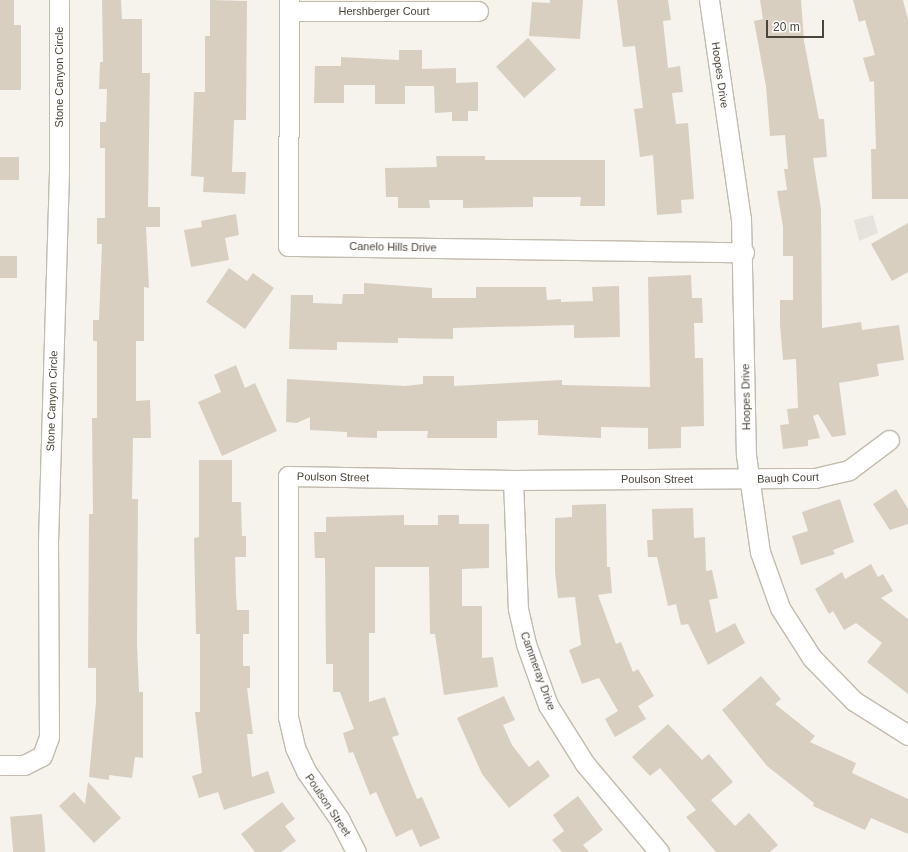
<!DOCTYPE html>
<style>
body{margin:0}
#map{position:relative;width:908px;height:852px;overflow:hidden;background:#f6f3ec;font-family:Helvetica,sans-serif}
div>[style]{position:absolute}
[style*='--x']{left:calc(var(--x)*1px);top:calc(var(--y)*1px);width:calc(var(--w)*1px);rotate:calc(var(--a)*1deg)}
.industrial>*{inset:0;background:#e6e2dd}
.building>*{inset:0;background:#d8cfc1;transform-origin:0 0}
.roads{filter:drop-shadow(1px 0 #c2bbae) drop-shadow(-1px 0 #c2bbae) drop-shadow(0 1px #c2bbae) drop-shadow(0 -1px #c2bbae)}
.minor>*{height:19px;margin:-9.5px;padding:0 9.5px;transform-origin:9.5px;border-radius:9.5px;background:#fff}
span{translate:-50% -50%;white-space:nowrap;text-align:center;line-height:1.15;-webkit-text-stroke:4px #fff;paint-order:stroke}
.street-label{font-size:11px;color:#4b4439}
.scale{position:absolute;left:766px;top:20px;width:58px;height:18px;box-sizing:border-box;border:2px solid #4b4439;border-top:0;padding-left:5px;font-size:12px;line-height:14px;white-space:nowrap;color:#4b4439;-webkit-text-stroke:3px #fff;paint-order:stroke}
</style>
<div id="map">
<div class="industrial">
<i style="clip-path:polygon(873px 215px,878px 233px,859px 241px,854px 220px)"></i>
</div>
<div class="building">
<i style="clip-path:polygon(0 0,14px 0,14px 25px,21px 25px,21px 90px,0 90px)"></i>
<i style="clip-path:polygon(102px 0,121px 0,122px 19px,142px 19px,142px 73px,150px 73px,148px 207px,160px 207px,160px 227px,146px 227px,149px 288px,144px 287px,144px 341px,136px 341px,136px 401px,150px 400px,151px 438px,133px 438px,132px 499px,138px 499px,137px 643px,139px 692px,143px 692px,143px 758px,135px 757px,132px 778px,109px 775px,109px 780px,89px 777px,96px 702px,96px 668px,88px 668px,89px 514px,93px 514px,92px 418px,97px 418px,97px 341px,93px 341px,93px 320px,99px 320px,102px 244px,97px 244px,97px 218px,105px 218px,105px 148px,100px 148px,100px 122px,106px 122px,107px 89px,99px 89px,100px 62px,103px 62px)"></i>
<i style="clip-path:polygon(210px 0,247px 1px,246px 120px,234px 120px,232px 172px,246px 172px,245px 194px,203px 192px,204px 177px,191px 176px,194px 92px,205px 92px,205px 36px,210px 36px)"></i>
<i style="clip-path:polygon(550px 0,583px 0,580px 39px,529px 36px,532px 2px,550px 3px)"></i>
<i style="clip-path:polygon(617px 0,668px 0,671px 20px,663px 21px,668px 68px,680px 66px,683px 92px,672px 93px,676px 124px,688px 123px,694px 199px,681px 200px,682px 213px,657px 215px,653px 155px,640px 157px,634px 109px,643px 108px,635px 46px,623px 47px)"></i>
<i style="clip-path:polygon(760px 0,801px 0,804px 41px,819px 119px,824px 119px,827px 157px,813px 158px,821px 209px,822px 328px,861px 322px,862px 330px,899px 325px,904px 360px,877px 364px,879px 376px,839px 383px,846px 435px,832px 437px,818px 414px,813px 416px,820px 438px,808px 440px,808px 446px,783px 449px,780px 425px,789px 424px,787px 409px,798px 408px,796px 359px,783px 360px,780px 325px,780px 300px,793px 300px,793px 256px,783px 256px,783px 227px,777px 191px,787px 190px,784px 169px,788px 169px,785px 135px,770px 136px,766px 86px,754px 21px,763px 19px)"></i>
<i style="clip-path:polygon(853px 0,903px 0,908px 20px,908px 199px,872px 199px,871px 149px,876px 149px,874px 81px,870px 82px,863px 58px,875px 55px,865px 20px,859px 22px)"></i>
<i style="left:528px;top:38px;width:42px;height:43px;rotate:48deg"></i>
<i style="clip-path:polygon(399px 50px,422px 50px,422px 69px,456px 68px,456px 83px,478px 82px,478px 111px,468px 111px,468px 121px,452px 121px,452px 112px,435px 113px,434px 86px,405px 86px,405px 104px,375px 104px,375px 85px,344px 85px,344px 103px,314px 103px,315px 66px,341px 66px,341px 57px,399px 60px)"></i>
<i style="clip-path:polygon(436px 156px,485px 156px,485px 160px,605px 160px,605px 206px,580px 206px,581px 197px,533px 197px,533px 207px,463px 208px,463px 200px,429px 200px,430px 208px,398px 208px,398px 197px,386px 197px,385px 168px,437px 167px)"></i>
<i style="left:0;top:157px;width:19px;height:23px"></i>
<i style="clip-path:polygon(236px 214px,239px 235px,225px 238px,229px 260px,191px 267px,184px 230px,202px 227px,201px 221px)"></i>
<i style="clip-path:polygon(908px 223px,908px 272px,892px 281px,871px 244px)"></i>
<i style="left:0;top:256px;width:17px;height:22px"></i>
<i style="clip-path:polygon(229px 268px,247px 281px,253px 273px,274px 288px,245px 329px,206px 302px)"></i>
<i style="clip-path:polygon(691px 275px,692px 298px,702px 298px,703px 323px,694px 323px,695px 358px,703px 358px,704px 426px,681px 427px,681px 448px,648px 449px,648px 428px,601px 427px,601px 438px,538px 435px,538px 420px,497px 421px,497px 438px,427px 438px,428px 431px,377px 431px,377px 438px,347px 437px,347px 432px,310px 430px,310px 417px,297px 423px,286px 422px,287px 379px,405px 386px,423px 384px,423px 376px,454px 376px,454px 386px,562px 380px,562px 385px,650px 387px,648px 277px)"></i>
<i style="clip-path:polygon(364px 283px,432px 288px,432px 298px,476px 298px,476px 287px,546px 287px,547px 300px,561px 299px,561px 302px,593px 301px,592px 287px,619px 286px,620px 337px,574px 338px,574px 325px,453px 328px,453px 339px,398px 338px,398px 343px,337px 342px,337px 350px,289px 349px,291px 295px,313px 295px,313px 303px,342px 304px,343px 294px,364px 294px)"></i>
<i style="clip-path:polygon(236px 365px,245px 388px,255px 383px,277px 431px,222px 456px,198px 402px,221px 392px,214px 375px)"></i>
<i style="clip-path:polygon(199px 460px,232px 460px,232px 502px,241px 502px,242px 536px,246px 536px,246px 557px,235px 557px,236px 594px,237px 610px,249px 610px,249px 634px,243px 634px,243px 666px,250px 666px,250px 688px,247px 688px,253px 734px,247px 734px,252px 777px,268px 771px,275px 793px,224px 810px,218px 792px,199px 798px,192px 776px,202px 773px,195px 712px,200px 712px,200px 634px,196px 634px,194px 538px,199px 537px)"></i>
<i style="clip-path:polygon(896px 489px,908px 509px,908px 524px,890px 530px,873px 504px)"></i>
<i style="clip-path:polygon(840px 499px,854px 542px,833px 550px,835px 554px,801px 565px,792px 536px,808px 531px,802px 512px)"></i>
<i style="clip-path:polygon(606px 504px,607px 567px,610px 567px,612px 593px,598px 595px,616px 644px,621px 642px,633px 672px,638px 669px,654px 696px,638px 706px,646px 719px,615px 737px,605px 719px,618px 711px,599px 678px,582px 684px,569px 650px,581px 645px,575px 597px,558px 598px,555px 572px,555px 518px,572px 517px,572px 505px)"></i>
<i style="clip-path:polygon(693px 508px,694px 538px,705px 537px,706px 571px,712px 570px,718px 598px,709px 600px,716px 633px,735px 623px,745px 643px,708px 665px,688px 624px,681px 625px,676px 604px,668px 606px,657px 557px,648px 557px,647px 540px,653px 540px,652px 509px)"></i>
<i style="clip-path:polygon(404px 515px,404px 525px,438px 525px,438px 515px,459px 515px,459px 524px,489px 524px,489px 568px,462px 569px,462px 606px,482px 606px,482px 658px,493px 657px,498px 687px,444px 695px,435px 634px,430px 634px,429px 567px,375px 567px,375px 633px,369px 633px,369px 702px,385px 697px,399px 735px,392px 737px,417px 799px,422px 797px,440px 838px,420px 847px,412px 829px,396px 837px,376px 792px,370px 795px,353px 752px,349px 753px,343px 733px,354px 729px,340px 692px,333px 692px,333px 664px,326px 664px,325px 558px,315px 558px,314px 532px,326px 532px,326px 517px)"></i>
<i style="clip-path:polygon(871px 564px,878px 577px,883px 574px,893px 591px,881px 598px,908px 619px,908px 694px,867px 662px,882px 643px,856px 623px,844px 630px,833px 611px,829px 614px,815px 589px,842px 572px,845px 579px)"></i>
<i style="clip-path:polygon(761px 676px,781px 699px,775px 704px,815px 736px,810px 742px,856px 763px,852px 773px,908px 799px,908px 834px,871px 818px,865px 830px,813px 806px,814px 803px,767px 766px,722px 710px)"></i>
<i style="clip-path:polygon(504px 696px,515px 720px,503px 725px,512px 745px,529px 767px,538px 760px,550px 776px,509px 808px,482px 774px,457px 718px)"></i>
<i style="clip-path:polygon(668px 724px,702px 760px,709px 754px,733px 782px,711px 800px,735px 826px,749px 813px,778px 845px,770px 852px,716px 852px,686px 817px,696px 810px,660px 768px,650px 776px,632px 757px)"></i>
<i style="clip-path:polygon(88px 782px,121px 818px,94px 843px,59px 806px,74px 792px,85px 804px)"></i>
<i style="clip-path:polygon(578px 796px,603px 830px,583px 845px,589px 852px,562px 852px,552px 840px,564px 831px,553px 815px)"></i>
<i style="clip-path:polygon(282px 802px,295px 819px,285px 826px,296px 841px,281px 852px,255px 852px,241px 834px)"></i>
<i style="left:42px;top:814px;width:38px;height:32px;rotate:85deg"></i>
</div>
<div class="roads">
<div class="minor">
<i style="--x:289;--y:0;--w:246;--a:90.2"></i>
<i style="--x:288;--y:246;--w:456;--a:0.8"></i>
<i style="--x:709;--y:0;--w:221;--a:81.7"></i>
<i style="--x:741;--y:219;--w:236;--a:88.8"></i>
<i style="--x:746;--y:455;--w:98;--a:81.8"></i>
<i style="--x:760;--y:552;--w:59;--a:70.3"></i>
<i style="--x:780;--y:608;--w:59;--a:57.4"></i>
<i style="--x:812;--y:658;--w:60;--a:45.7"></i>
<i style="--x:854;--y:701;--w:64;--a:32.2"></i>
<i style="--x:289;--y:11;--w:189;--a:0"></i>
<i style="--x:513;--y:480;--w:129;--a:87.8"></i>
<i style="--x:518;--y:609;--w:36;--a:77"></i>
<i style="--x:526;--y:644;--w:65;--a:70.2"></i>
<i style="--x:548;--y:705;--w:70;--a:57.9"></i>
<i style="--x:585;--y:764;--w:115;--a:49.9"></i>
<i style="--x:0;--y:765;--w:24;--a:0"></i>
<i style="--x:24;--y:765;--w:20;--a:-27"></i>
<i style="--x:42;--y:756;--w:20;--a:-70"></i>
<i style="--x:49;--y:737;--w:195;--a:-90.3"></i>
<i style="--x:48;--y:542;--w:371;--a:-88.3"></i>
<i style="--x:59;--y:171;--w:171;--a:-90"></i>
<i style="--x:356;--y:852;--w:36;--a:-117"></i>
<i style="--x:340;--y:820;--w:60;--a:-124.8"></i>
<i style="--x:306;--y:771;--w:26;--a:-115"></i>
<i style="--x:295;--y:747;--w:31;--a:-103"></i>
<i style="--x:288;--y:717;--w:241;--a:-90"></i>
<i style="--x:288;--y:476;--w:225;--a:1"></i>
<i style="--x:513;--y:480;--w:302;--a:-0.4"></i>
<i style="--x:815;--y:478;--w:35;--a:-13"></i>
<i style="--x:849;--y:470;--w:50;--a:-36.9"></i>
</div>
</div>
<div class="street-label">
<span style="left:384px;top:11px">Hershberger Court</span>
<span style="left:720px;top:75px;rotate:82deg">Hoopes Drive</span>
<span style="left:59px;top:77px;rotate:-90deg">Stone Canyon Circle</span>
<span style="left:393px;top:247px;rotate:1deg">Canelo Hills Drive</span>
<span style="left:746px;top:397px;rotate:-91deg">Hoopes Drive</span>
<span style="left:52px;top:401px;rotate:-88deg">Stone Canyon Circle</span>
<span style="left:333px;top:477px;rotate:1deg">Poulson Street</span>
<span style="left:788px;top:478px;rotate:-2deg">Baugh Court</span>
<span style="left:657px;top:479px">Poulson Street</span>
<span style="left:538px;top:671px;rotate:70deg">Cammeray Drive</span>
<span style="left:328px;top:805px;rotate:56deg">Poulson Street</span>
</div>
<div class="scale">20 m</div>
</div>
